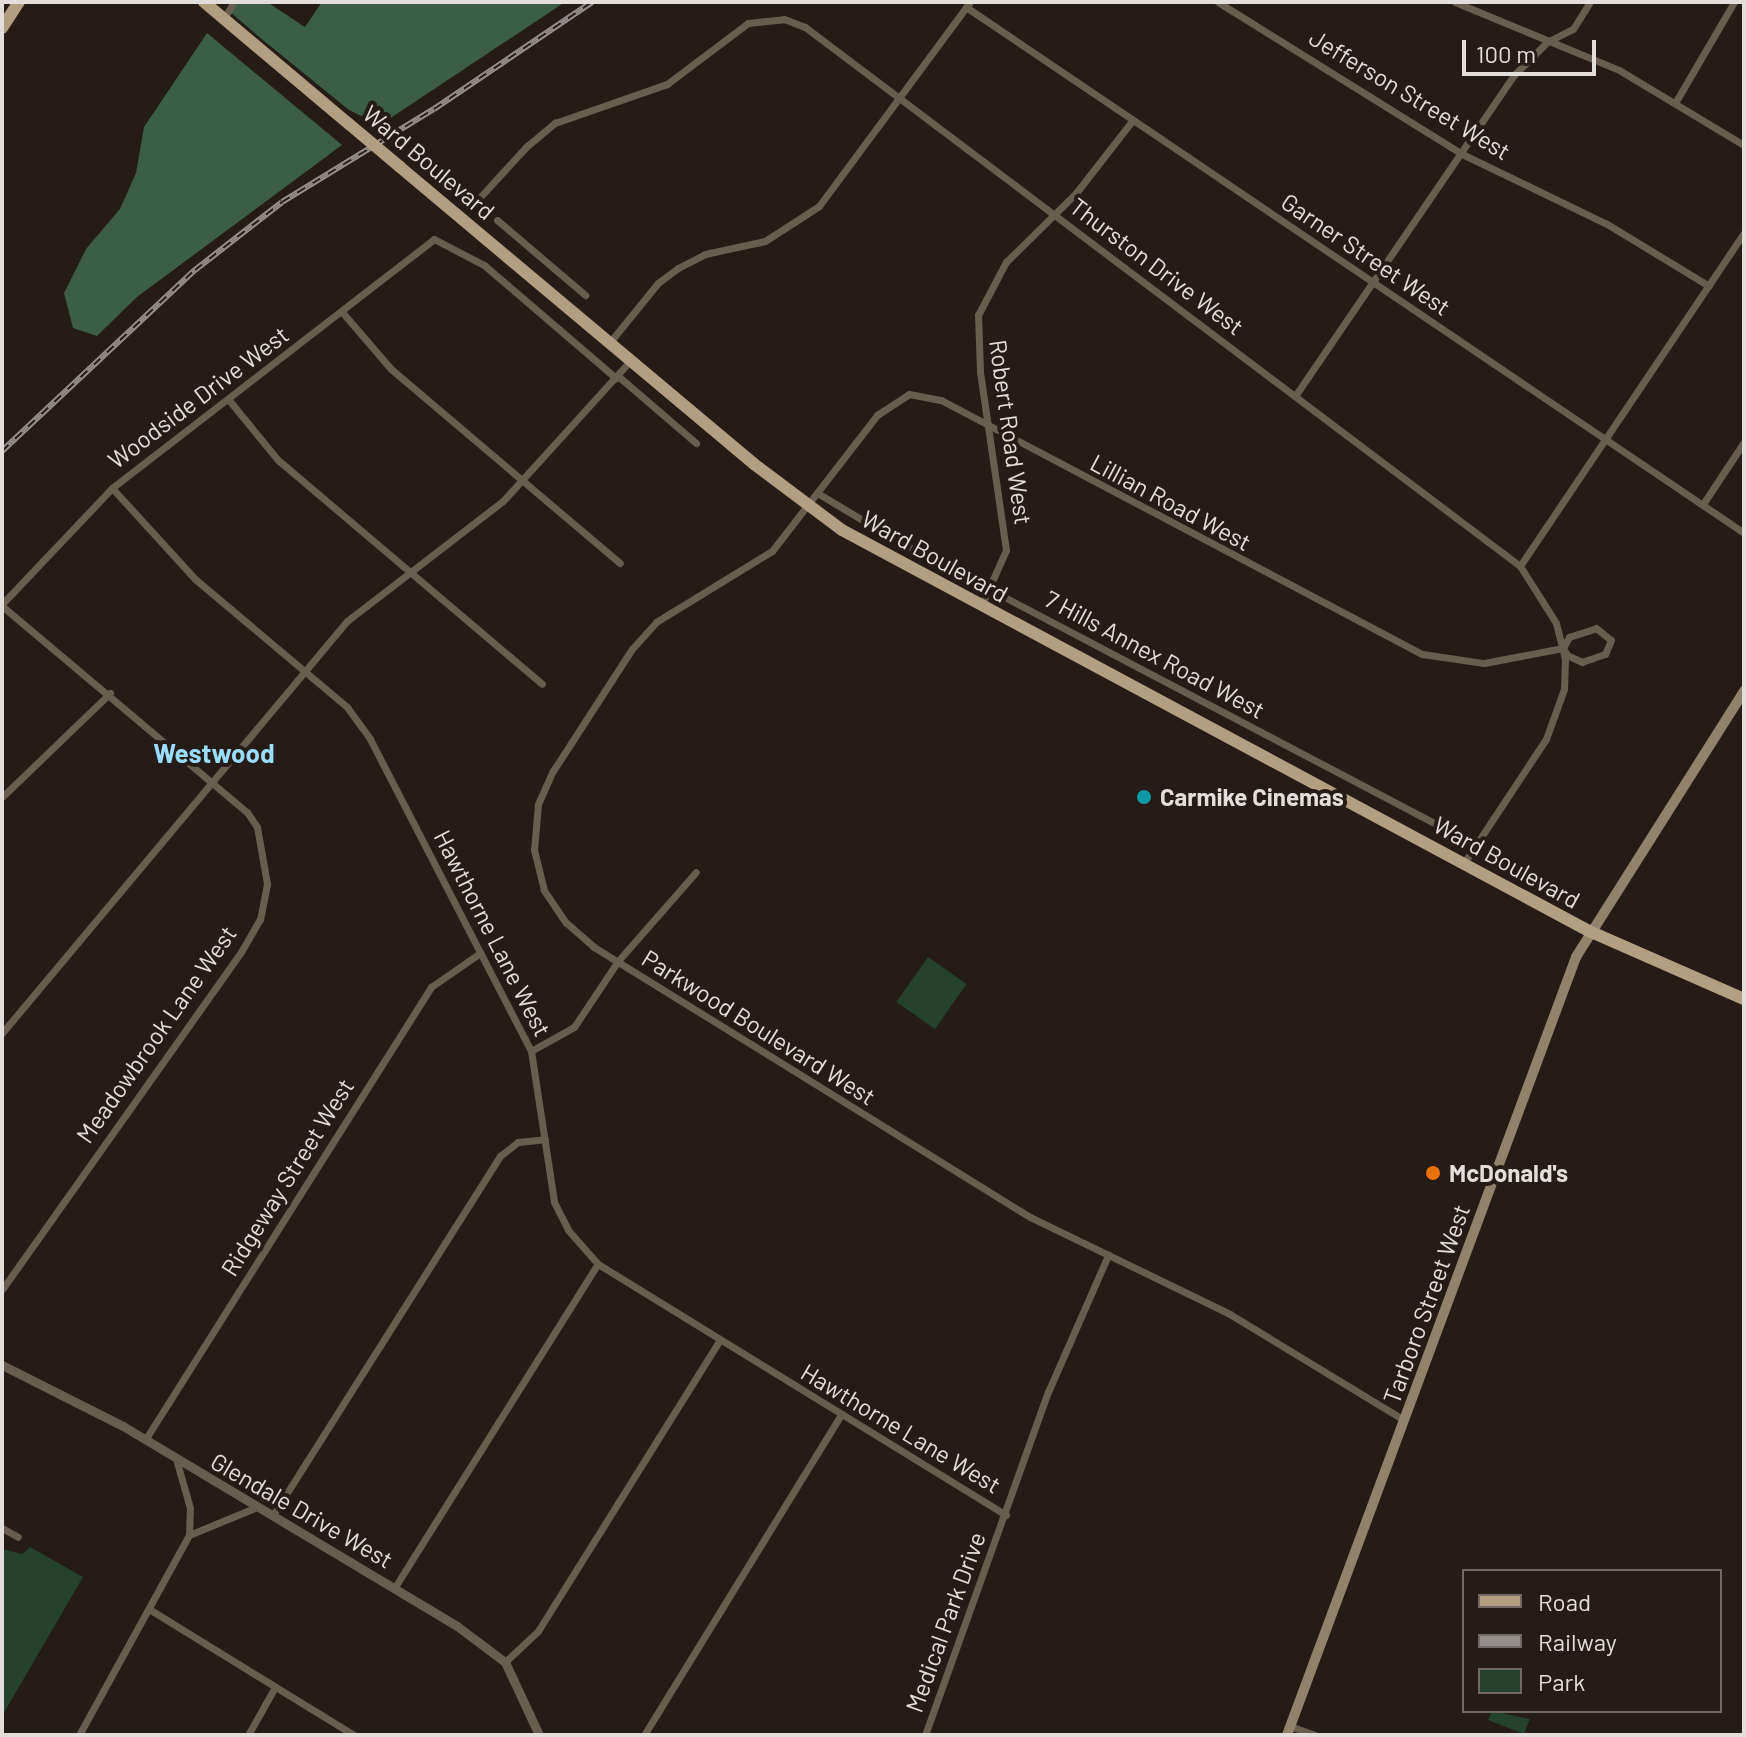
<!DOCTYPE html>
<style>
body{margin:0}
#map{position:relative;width:1746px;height:1737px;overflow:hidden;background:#251c18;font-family:Barlow,sans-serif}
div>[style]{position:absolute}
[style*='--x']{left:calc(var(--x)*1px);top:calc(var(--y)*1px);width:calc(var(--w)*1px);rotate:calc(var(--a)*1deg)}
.green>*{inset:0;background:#24422e;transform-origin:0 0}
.forest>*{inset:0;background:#3c5d46}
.minor>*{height:7px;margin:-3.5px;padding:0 3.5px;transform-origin:3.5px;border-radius:3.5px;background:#675e50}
.tertiary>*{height:9px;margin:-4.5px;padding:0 4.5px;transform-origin:4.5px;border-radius:4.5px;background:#675e50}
.secondary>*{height:10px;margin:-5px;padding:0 5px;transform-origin:5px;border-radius:5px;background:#91826c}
.primary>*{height:12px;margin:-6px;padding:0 6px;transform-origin:6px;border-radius:6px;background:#b29e81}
.rail>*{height:6px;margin-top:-3px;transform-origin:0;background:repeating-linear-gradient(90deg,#251c18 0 9px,#968e8c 0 18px);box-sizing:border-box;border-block:2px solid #968e8c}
.primary-bridge>*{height:12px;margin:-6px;padding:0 6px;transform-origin:6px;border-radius:6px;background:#b29e81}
.dots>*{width:22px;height:22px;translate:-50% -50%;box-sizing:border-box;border:4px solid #251c18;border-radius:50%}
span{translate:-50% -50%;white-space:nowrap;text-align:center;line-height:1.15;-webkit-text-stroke:8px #251c18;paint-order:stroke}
.street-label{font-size:24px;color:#e3dddb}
.poi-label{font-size:24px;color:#e3dddb;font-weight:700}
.left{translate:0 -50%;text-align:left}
.neighbourhood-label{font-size:26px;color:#9adcfc;font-weight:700}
.frame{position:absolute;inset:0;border:4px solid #e3dddb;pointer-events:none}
.legend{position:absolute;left:1462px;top:1569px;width:260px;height:144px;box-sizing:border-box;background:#251c18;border:2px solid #716966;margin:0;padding:10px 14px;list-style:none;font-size:24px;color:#e3dddb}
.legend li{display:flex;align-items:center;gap:16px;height:40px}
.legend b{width:40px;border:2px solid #716966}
.scale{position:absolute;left:1462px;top:40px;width:134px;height:36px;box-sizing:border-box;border:4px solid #e3dddb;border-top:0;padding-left:10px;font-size:24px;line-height:28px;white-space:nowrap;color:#e3dddb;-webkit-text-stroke:6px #251c18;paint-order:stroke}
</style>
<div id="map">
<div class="green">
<i style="left:928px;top:957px;width:47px;height:55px;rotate:35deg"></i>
<i style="clip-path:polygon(30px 1547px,83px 1577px,2px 1716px,2px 1549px,22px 1554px)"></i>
<i style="clip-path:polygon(1492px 1711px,1530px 1719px,1524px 1734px,1488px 1720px)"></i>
</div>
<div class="forest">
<i style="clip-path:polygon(234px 2px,267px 2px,305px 27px,322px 2px,565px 2px,380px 125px,349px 110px,258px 36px,229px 11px)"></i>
<i style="clip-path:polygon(207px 33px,342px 145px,137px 297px,97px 336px,73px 328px,64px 293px,86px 249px,120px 209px,136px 173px,144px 127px)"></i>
</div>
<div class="minor">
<i style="--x:1218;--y:2;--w:287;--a:31.9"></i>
<i style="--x:1462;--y:154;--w:161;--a:25.8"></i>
<i style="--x:1607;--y:224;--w:119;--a:31.3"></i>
<i style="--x:1455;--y:2;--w:178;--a:22.5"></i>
<i style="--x:1619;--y:70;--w:146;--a:31"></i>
<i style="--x:966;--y:7;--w:939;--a:34.06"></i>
<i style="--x:224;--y:18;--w:19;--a:-58"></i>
<i style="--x:1675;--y:103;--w:117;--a:-59.7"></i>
<i style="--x:482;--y:195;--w:65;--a:-47.5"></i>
<i style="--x:526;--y:147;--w:38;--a:-40"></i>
<i style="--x:555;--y:123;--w:119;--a:-19.2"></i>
<i style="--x:667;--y:84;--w:101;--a:-37"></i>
<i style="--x:748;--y:23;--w:36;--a:-6"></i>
<i style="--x:784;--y:19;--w:22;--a:21"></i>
<i style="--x:805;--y:27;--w:895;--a:37.01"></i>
<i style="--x:1520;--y:566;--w:67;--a:57.7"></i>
<i style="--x:1556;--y:623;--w:38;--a:76"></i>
<i style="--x:1565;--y:660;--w:29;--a:92"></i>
<i style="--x:1564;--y:689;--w:53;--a:109.8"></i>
<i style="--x:1546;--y:739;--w:149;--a:123.5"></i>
<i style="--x:497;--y:220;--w:116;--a:40.4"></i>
<i style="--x:342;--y:312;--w:75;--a:49.3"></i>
<i style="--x:391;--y:369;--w:300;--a:40.3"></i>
<i style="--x:610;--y:342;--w:76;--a:-50.9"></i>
<i style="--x:658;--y:283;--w:25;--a:-37"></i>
<i style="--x:678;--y:268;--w:30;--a:-27"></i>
<i style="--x:705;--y:254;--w:61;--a:-12.2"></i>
<i style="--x:765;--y:241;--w:64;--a:-32.9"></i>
<i style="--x:819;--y:206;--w:254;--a:-53.5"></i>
<i style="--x:618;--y:376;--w:103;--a:40.7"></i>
<i style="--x:1295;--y:396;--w:390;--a:-55.7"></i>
<i style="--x:1515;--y:74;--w:45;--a:-45"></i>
<i style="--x:1547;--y:42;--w:29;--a:-27"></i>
<i style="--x:1573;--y:29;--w:32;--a:-58"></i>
<i style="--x:228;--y:399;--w:79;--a:50.7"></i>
<i style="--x:278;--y:460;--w:346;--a:40.3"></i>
<i style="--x:112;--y:488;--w:123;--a:47.6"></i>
<i style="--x:195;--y:579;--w:199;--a:40.1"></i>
<i style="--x:347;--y:707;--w:39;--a:54"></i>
<i style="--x:370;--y:739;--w:351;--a:62.7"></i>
<i style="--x:531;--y:1051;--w:153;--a:81.3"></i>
<i style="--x:554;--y:1202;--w:31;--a:63"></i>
<i style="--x:568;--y:1230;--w:45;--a:48.6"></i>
<i style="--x:598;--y:1264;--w:479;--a:31.6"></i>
<i style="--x:819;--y:494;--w:90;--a:30.9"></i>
<i style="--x:896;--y:540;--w:655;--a:27.74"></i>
<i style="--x:1703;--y:504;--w:74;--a:-56.5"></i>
<i style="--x:1520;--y:566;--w:401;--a:-56.1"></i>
<i style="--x:2;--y:604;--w:160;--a:-46.5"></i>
<i style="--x:112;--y:488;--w:407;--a:-37.7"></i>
<i style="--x:434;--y:239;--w:56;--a:27.5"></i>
<i style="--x:484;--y:265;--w:174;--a:40.6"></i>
<i style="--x:2;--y:606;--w:320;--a:40.1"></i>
<i style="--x:247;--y:812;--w:18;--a:56"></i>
<i style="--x:257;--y:827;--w:58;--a:80"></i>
<i style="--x:267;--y:884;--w:36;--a:101"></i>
<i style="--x:260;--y:919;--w:38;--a:120"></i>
<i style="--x:241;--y:952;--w:413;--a:125.3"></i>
<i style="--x:981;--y:606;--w:61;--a:-65.9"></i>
<i style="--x:1006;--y:550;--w:181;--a:-98.3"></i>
<i style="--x:980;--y:371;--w:56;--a:-92"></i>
<i style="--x:978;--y:315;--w:60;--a:-62.2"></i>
<i style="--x:1006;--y:262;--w:98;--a:-44.6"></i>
<i style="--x:1076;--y:193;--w:91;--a:-52.1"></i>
<i style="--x:1596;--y:628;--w:19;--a:39"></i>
<i style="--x:1611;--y:640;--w:15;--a:113"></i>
<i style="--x:1605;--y:654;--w:24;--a:161"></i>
<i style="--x:1582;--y:662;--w:17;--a:-155"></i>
<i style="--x:1567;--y:655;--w:8;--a:-120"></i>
<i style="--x:1563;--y:648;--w:13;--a:-61"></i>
<i style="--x:1569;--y:637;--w:28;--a:-18"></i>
<i style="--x:2;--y:797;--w:150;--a:-43.9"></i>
<i style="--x:2;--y:1033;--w:537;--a:-50.06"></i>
<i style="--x:347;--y:621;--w:197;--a:-37.6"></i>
<i style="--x:503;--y:501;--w:190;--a:-47.8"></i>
<i style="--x:531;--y:1051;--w:49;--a:-29.2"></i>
<i style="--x:574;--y:1027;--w:79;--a:-56.3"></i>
<i style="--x:618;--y:961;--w:118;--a:-48.8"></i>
<i style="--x:1404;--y:1420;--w:204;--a:-148.7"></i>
<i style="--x:1230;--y:1314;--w:222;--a:-154.1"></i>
<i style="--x:1030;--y:1217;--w:513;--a:-148.23"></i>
<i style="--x:594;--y:947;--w:37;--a:-139"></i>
<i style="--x:566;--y:923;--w:40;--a:-124"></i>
<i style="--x:544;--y:890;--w:41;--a:-104"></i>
<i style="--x:534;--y:850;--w:46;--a:-85"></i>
<i style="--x:538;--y:804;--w:36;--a:-66"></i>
<i style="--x:553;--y:771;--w:145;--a:-57.1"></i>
<i style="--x:632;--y:649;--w:36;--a:-48"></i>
<i style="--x:656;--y:622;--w:136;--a:-31.5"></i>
<i style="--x:772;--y:551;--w:172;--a:-52.3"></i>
<i style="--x:877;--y:415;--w:38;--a:-33"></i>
<i style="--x:909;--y:394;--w:33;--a:11"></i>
<i style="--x:941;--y:400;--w:544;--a:27.84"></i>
<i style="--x:1422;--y:654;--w:63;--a:8.3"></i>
<i style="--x:1484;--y:663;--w:80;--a:-10.8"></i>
<i style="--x:145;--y:1440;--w:536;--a:-57.73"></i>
<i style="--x:431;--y:987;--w:60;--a:-34.8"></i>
<i style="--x:273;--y:1515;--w:425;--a:-57.7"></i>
<i style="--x:500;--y:1156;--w:23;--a:-38"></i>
<i style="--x:518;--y:1142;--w:27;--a:-6"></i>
<i style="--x:2;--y:1528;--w:18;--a:29"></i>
<i style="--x:189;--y:1535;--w:74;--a:-22.4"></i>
<i style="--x:395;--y:1587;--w:381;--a:-57.9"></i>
<i style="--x:149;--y:1609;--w:241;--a:31.6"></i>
<i style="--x:505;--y:1662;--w:45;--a:-43.2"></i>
<i style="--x:538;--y:1631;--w:342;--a:-58"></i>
<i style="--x:1290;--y:1726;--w:27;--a:20"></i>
<i style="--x:79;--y:1735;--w:228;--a:-61.2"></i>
<i style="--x:189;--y:1535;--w:27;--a:-88"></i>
<i style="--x:190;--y:1508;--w:51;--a:-105.9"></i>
<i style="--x:248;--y:1735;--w:55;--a:-60.6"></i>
<i style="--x:644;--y:1735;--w:374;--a:-58.4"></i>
<i style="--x:925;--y:1735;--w:364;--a:-70.3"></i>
<i style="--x:1048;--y:1392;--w:150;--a:-66.3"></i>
</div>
<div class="tertiary">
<i style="--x:2;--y:1365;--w:136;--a:26.8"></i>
<i style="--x:123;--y:1426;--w:389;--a:30.9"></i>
<i style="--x:457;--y:1626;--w:60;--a:36.9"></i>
<i style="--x:505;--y:1662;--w:81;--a:65"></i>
</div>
<div class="secondary">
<i style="--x:1287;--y:1735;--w:830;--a:-69.62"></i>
<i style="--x:1576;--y:957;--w:315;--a:-57.7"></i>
</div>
<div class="primary">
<i style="--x:204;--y:2;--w:189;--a:40.1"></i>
<i style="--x:2;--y:28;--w:31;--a:-57"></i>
<i style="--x:400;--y:167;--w:462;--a:40"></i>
<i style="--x:754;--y:464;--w:110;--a:36.9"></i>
<i style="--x:842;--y:530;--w:848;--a:28.23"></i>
<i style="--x:1589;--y:931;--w:169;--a:23.7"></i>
</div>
<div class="rail">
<i style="--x:2;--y:451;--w:265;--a:-43.2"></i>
<i style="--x:195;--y:270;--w:110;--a:-38"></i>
<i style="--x:282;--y:202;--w:178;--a:-31.5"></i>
<i style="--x:434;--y:109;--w:191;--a:-34.1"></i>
</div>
<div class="primary-bridge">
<i style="--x:349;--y:124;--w:67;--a:40.1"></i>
</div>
<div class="dots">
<i style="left:1144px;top:797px;background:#0f9aa8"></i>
<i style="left:1433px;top:1173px;background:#e8710a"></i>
</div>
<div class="street-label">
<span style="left:1410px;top:94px;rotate:31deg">Jefferson Street West</span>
<span style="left:429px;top:162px;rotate:40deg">Ward Boulevard</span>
<span style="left:1366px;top:254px;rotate:34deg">Garner Street West</span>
<span style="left:1157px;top:266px;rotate:37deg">Thurston Drive West</span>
<span style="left:198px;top:397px;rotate:-37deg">Woodside Drive West</span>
<span style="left:1011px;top:432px;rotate:82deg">Robert Road West</span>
<span style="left:1171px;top:502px;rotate:28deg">Lillian Road West</span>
<span style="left:935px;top:556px;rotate:29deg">Ward Boulevard</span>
<span style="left:1155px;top:654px;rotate:28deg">7 Hills Annex Road West</span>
<span style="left:1507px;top:862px;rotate:29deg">Ward Boulevard</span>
<span style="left:493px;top:933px;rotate:63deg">Hawthorne Lane West</span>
<span style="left:759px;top:1027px;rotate:32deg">Parkwood Boulevard West</span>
<span style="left:156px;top:1034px;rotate:-55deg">Meadowbrook Lane West</span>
<span style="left:287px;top:1177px;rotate:-58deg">Ridgeway Street West</span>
<span style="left:1426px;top:1304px;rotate:-70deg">Tarboro Street West</span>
<span style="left:901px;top:1428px;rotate:31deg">Hawthorne Lane West</span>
<span style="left:302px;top:1510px;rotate:30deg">Glendale Drive West</span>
<span style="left:945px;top:1622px;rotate:-70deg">Medical Park Drive</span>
</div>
<div class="poi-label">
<span class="left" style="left:1160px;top:797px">Carmike Cinemas</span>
<span class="left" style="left:1449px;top:1173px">McDonald's</span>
</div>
<div class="neighbourhood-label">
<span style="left:214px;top:753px">Westwood</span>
</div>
<div class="frame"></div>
<ul class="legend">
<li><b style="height:10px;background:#b29e81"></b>Road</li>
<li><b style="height:10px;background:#968e8c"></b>Railway</li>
<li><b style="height:22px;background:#24422e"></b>Park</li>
</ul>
<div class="scale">100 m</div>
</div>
